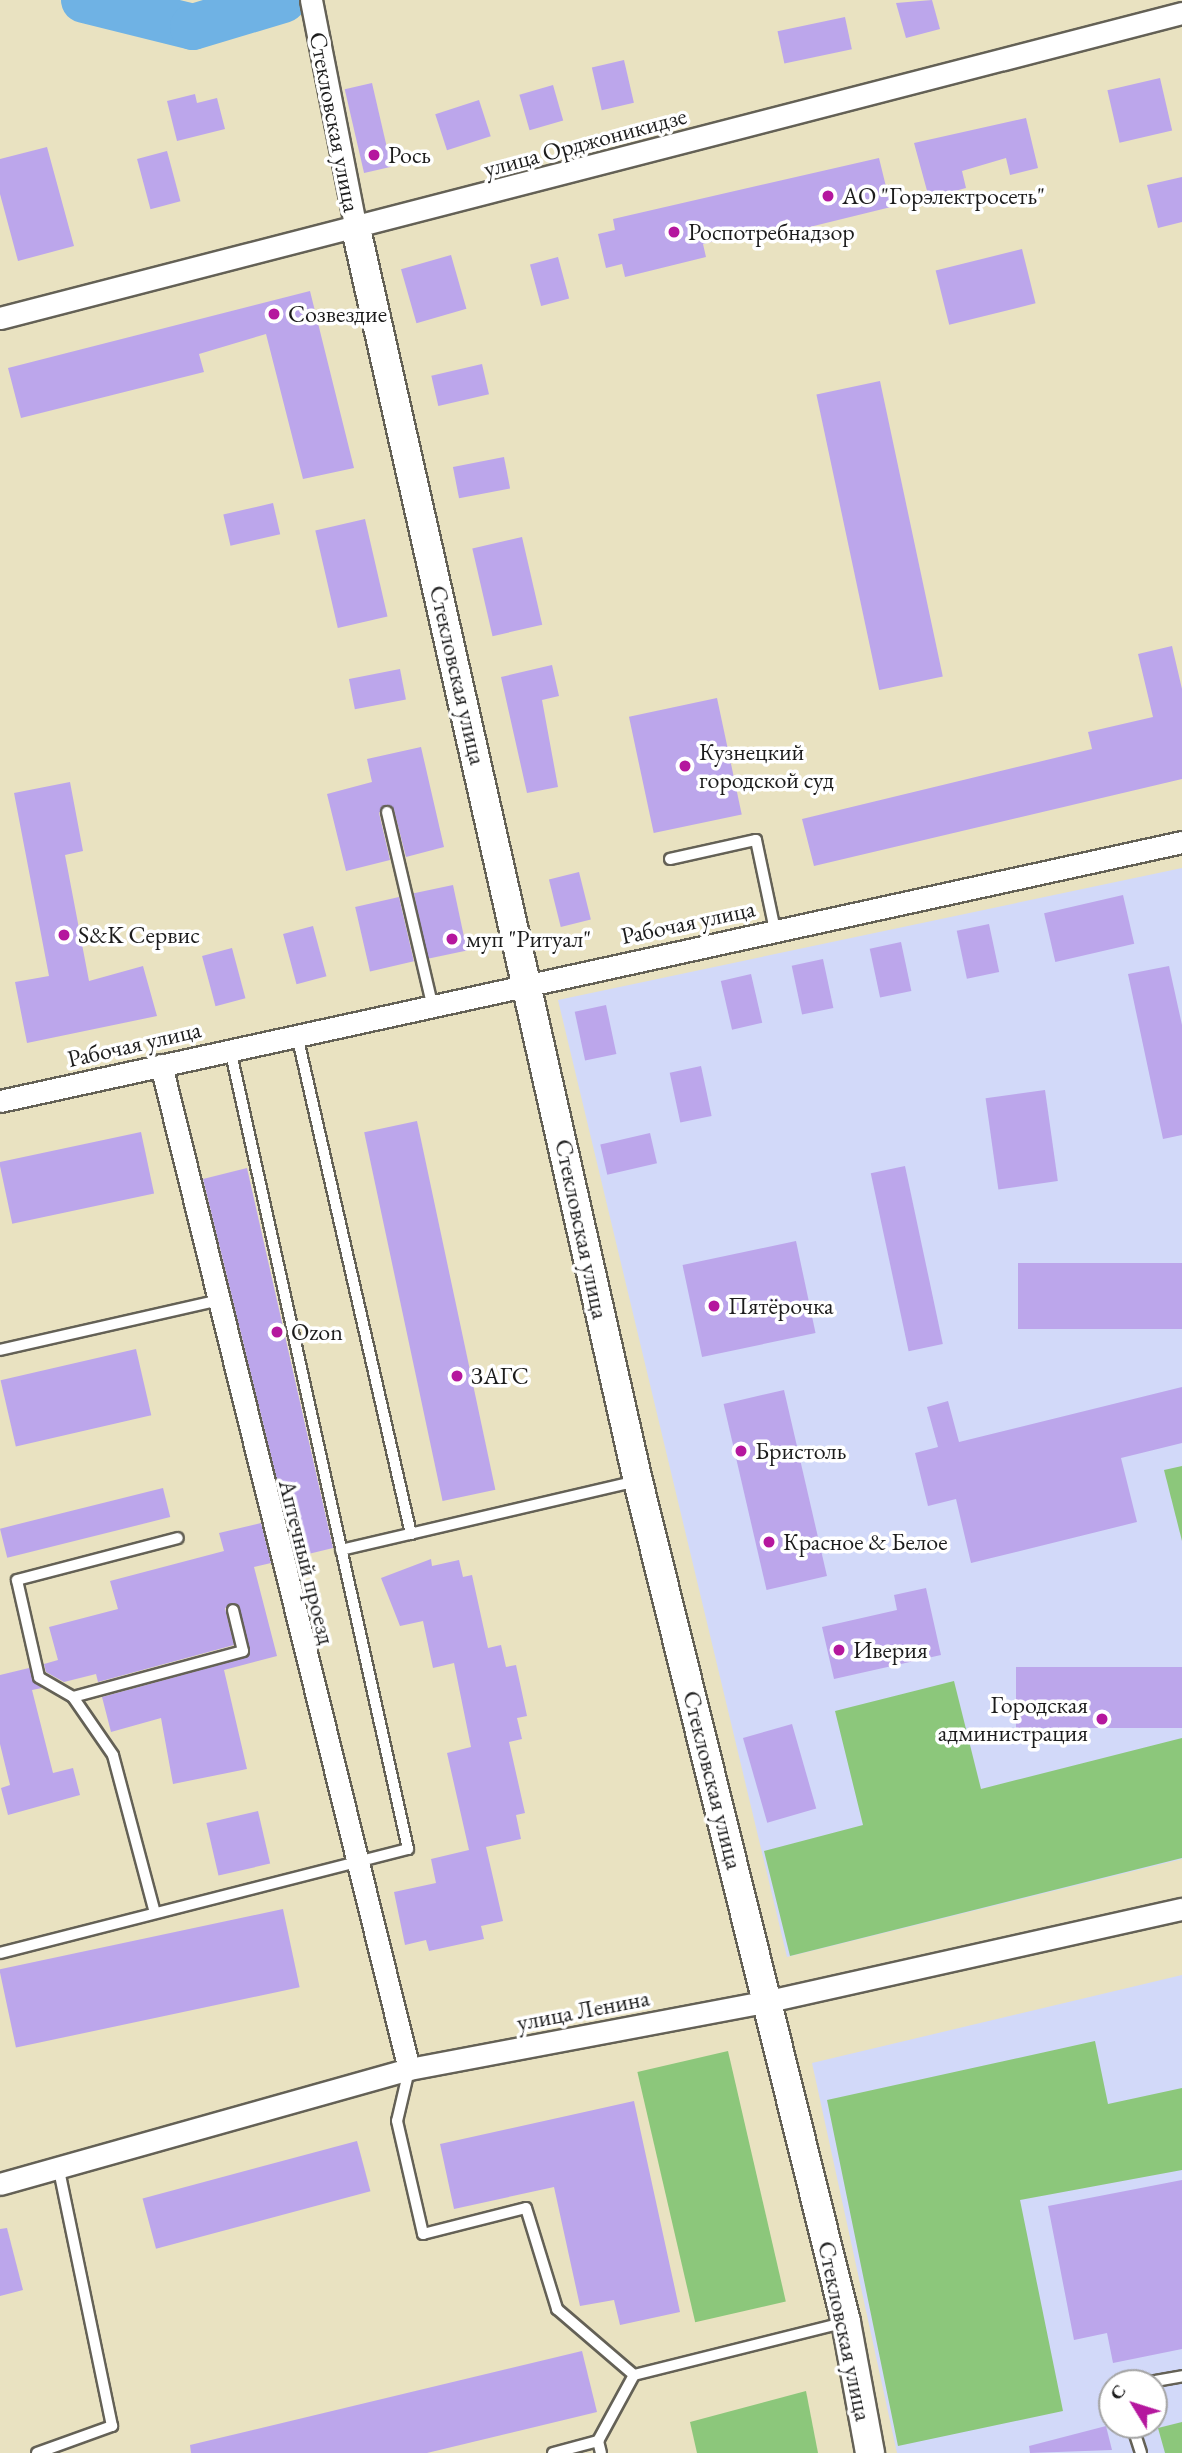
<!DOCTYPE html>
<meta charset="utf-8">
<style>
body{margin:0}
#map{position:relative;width:1182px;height:2453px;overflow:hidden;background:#e9e2c1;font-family:"EB Garamond",serif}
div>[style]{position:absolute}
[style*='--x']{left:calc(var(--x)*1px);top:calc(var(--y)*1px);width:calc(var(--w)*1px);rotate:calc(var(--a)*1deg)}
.built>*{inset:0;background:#d2d9f9}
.green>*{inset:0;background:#8cc77b;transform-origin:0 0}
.river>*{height:46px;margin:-23px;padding:0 23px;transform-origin:23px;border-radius:23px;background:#6fb2e4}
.building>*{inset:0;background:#bca6eb;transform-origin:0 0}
.roads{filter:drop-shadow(2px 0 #646156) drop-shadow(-2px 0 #646156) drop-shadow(0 2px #646156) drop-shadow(0 -2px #646156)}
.lane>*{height:10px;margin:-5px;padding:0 5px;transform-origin:5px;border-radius:5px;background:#fff}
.street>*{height:21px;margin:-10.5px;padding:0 10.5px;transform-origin:10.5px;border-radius:10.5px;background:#fff}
.secondary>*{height:28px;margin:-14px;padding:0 14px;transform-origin:14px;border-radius:14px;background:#fff}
.dots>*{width:19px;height:19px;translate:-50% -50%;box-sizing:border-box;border:4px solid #fff;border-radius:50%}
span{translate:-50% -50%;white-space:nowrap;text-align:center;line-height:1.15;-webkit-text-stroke:7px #fff;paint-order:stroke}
.street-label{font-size:24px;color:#1c1c1c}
.poi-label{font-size:24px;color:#1c1c1c}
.left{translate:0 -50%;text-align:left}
.right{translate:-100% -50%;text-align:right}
.north{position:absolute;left:1098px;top:2369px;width:70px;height:70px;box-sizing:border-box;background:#fff;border:2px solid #a4a4a4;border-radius:50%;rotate:308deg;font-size:19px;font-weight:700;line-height:28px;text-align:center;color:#1c1c1c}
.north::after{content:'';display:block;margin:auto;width:24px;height:32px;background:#b5179e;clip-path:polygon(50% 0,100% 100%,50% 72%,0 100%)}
</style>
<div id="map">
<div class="built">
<i style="clip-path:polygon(1182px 868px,1182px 1859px,787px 1957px,558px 1000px)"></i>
<i style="clip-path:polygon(evenodd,1182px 1975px,1182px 2453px,897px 2453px,812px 2063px,1182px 1975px,1112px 2383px,1154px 2383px,1154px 2425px,1112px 2425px,1112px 2383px)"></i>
</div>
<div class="green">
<i style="clip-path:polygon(1182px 1466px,1182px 1541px,1164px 1470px)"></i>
<i style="clip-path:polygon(954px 1681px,981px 1789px,1182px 1738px,1182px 1858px,790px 1956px,764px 1851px,863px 1825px,835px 1711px)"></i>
<i style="clip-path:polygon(1095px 2041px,1108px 2104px,1182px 2088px,1182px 2170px,1020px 2200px,1063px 2411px,898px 2446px,827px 2100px)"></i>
<i style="left:728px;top:2051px;width:257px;height:93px;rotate:77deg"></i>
<i style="clip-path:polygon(806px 2391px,818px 2453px,697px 2453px,690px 2422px)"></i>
<i style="clip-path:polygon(1182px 2422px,1182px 2453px,1165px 2453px,1158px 2428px)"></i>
</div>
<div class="river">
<i style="--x:84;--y:0;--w:112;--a:13.9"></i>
<i style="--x:193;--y:27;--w:94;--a:-16.7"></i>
</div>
<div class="building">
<i style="clip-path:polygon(932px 0,940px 29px,906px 38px,896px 3px)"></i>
<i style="left:845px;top:17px;width:33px;height:69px;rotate:78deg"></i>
<i style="left:624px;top:60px;width:44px;height:33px;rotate:77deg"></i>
<i style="left:1160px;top:78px;width:54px;height:54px;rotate:77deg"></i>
<i style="left:372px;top:83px;width:86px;height:28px;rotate:77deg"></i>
<i style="left:553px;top:85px;width:37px;height:35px;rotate:74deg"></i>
<i style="clip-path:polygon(195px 94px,197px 103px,217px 98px,225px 129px,177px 141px,167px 101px)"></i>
<i style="left:479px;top:100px;width:38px;height:46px;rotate:72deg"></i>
<i style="clip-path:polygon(1026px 118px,1038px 168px,1010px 175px,1006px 158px,962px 171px,966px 188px,929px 198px,914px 143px)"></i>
<i style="clip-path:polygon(47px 147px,74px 246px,18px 261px,0 194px,0 159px)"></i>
<i style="left:167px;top:151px;width:52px;height:31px;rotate:75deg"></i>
<i style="clip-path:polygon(879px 158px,891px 207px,777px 235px,775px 227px,703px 244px,706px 257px,625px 277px,622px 264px,606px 268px,598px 234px,615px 230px,613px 219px)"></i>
<i style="clip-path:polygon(1182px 177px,1182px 222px,1158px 228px,1147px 185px)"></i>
<i style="left:1022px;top:249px;width:56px;height:89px;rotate:76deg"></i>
<i style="left:451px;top:255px;width:56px;height:52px;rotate:74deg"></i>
<i style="left:558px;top:257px;width:43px;height:29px;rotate:75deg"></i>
<i style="clip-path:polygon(310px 291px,354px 468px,303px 479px,266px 334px,199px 354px,204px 372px,21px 418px,8px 368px)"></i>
<i style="left:482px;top:364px;width:31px;height:52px;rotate:77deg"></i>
<i style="left:880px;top:381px;width:302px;height:65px;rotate:78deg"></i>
<i style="left:504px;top:457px;width:32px;height:52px;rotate:79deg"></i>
<i style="left:273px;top:503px;width:32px;height:51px;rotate:77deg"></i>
<i style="left:365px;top:519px;width:100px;height:51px;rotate:77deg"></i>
<i style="left:522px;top:537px;width:90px;height:51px;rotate:77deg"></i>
<i style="clip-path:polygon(1172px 646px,1182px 689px,1182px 779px,814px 866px,802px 819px,1092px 749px,1088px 732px,1153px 717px,1138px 654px)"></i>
<i style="clip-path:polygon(552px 665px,559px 696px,542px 700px,558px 787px,527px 793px,501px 677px)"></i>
<i style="left:400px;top:669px;width:31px;height:52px;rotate:79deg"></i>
<i style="left:717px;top:698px;width:119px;height:90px;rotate:78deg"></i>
<i style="clip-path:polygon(421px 747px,444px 847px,406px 857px,394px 810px,385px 805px,379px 813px,390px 860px,346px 871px,327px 794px,372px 782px,367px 759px)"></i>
<i style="clip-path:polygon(70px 782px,83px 851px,65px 855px,89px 981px,143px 966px,157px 1016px,27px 1043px,15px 982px,49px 976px,14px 793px)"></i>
<i style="left:579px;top:872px;width:49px;height:31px;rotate:76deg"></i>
<i style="left:453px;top:885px;width:67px;height:40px;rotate:78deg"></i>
<i style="left:1123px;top:895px;width:50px;height:81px;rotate:77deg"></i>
<i style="left:399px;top:897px;width:66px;height:45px;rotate:77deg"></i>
<i style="left:989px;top:924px;width:49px;height:33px;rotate:78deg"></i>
<i style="left:313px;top:926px;width:52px;height:31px;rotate:75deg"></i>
<i style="left:901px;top:942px;width:50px;height:32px;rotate:78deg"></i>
<i style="left:232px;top:948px;width:52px;height:31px;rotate:75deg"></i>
<i style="left:823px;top:959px;width:50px;height:32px;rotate:78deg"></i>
<i style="clip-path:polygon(1169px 966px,1182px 1025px,1182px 1135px,1163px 1139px,1128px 974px)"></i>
<i style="left:751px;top:974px;width:50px;height:31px;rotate:77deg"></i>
<i style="left:606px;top:1005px;width:50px;height:32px;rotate:78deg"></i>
<i style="left:701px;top:1066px;width:51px;height:32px;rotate:78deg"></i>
<i style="left:1045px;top:1090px;width:92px;height:60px;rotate:82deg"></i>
<i style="left:417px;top:1121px;width:377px;height:54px;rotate:78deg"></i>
<i style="left:141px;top:1132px;width:63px;height:145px;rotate:78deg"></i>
<i style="left:650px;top:1133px;width:31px;height:51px;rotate:77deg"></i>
<i style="left:905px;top:1166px;width:182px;height:35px;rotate:78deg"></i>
<i style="clip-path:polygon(247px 1168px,333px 1548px,296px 1557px,203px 1179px)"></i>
<i style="left:796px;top:1241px;width:94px;height:116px;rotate:78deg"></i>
<i style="left:1182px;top:1263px;width:66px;height:164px;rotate:90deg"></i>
<i style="left:136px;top:1349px;width:68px;height:139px;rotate:77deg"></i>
<i style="clip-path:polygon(1182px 1387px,1182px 1443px,1121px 1458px,1137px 1522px,971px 1563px,956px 1499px,928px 1506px,915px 1453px,938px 1447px,927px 1407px,948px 1401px,959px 1442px)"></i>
<i style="left:784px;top:1390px;width:191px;height:62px;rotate:77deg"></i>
<i style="left:163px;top:1488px;width:30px;height:168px;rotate:76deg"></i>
<i style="clip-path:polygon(261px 1523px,271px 1563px,254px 1567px,277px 1656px,224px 1670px,247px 1769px,173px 1784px,161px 1718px,111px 1732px,102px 1697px,248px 1657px,239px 1605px,225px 1608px,234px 1645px,98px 1682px,96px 1674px,64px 1682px,46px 1672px,44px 1664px,58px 1660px,49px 1627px,118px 1609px,110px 1581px,224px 1551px,219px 1533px)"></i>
<i style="clip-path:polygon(431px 1559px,432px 1566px,459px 1560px,463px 1577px,472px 1575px,488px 1648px,501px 1645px,506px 1667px,516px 1665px,527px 1716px,517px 1718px,522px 1739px,509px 1742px,525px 1813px,516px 1815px,521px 1839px,486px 1847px,503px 1921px,481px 1926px,484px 1939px,429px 1951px,426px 1940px,405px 1945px,394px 1892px,436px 1883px,431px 1859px,469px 1850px,447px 1753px,471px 1747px,454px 1663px,433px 1668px,423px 1621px,400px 1626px,381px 1578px)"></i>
<i style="clip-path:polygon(926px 1588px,941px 1655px,834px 1679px,822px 1627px,897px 1610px,894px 1595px)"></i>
<i style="left:1182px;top:1667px;width:61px;height:166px;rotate:90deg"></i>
<i style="clip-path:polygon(29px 1668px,42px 1688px,32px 1690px,53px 1773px,73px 1768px,80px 1795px,8px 1815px,1px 1788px,10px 1785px,0 1744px,0 1675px)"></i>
<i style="left:792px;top:1724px;width:88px;height:51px;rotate:74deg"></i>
<i style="left:258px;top:1811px;width:54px;height:53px;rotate:77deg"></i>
<i style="left:283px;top:1909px;width:80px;height:290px;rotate:78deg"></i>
<i style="clip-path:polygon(634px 2101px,680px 2312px,620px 2325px,614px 2300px,580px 2306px,554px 2187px,454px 2209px,440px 2144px)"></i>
<i style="left:357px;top:2141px;width:52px;height:222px;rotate:75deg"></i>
<i style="clip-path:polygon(1182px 2180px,1182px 2349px,1113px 2363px,1107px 2333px,1074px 2340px,1048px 2206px)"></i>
<i style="clip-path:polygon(7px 2228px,23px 2290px,0 2296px,0 2229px)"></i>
<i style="clip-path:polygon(582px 2351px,597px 2412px,427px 2453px,191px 2453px,190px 2445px)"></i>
<i style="clip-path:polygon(1106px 2426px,1112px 2450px,1030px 2453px,1029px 2446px)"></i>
</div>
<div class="roads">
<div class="lane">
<i style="--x:387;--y:812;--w:197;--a:76.8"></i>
<i style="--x:670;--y:859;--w:88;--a:-12.5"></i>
<i style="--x:756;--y:840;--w:92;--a:78.1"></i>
<i style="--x:297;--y:1035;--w:512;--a:77.13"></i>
<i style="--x:0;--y:1350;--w:221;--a:-12.8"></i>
<i style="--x:341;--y:1550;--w:305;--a:-13.1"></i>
<i style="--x:73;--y:1697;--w:176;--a:-15.1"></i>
<i style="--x:243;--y:1651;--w:42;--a:-103.7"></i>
<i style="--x:155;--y:1913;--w:163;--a:-104.9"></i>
<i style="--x:113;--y:1755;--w:70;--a:-124.6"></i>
<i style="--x:73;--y:1697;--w:39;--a:-150"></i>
<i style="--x:39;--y:1677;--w:99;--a:-102.8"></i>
<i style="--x:17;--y:1580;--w:166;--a:-14.6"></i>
<i style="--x:0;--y:1953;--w:421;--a:-14.3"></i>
<i style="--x:408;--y:1849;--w:820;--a:-102.54"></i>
<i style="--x:409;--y:2070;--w:52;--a:103.2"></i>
<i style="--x:397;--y:2121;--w:116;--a:77"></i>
<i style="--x:423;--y:2234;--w:106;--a:-14.2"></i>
<i style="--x:526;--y:2208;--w:106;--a:72.9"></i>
<i style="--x:557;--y:2309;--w:101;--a:40.6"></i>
<i style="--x:634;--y:2375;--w:219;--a:-14"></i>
<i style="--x:1144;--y:2383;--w:39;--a:-10"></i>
<i style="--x:1132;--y:2425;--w:29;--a:72"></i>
<i style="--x:598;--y:2441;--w:75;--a:-61.4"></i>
<i style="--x:37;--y:2453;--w:80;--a:-19.8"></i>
<i style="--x:112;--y:2426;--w:261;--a:-101.7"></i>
<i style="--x:553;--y:2453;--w:47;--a:-14.9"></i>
<i style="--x:598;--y:2441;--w:12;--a:76"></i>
</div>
<div class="street">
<i style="--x:311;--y:0;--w:233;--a:78.9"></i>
<i style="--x:0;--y:318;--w:1221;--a:-14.47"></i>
<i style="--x:161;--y:1065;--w:1034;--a:76.13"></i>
<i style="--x:0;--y:1101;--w:1210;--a:-12.36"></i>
<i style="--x:0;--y:2184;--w:425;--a:-15.7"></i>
<i style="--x:409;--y:2069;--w:366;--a:-10.7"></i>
<i style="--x:769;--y:2001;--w:423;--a:-12.6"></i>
</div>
<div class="secondary">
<i style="--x:356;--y:229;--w:1283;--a:77.31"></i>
<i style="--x:638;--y:1481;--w:866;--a:76.11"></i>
<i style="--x:846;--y:2322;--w:133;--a:79.6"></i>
</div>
</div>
<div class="dots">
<i style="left:374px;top:155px;background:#b5179e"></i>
<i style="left:828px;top:196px;background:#b5179e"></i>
<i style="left:674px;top:232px;background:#b5179e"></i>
<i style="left:274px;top:314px;background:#b5179e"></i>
<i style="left:685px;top:766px;background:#b5179e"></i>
<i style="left:64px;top:935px;background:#b5179e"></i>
<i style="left:452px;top:939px;background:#b5179e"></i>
<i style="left:714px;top:1306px;background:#b5179e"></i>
<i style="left:277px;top:1332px;background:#b5179e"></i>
<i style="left:457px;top:1376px;background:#b5179e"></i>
<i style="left:741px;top:1451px;background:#b5179e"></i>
<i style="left:769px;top:1542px;background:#b5179e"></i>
<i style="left:839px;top:1650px;background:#b5179e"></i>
<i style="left:1102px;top:1719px;background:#b5179e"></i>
</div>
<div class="street-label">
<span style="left:335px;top:122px;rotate:79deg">Стекловская улица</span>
<span style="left:585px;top:142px;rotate:-15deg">улица Орджоникидзе</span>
<span style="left:458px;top:675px;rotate:77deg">Стекловская улица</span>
<span style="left:688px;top:922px;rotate:-12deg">Рабочая улица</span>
<span style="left:134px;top:1044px;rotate:-13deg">Рабочая улица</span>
<span style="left:582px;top:1229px;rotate:78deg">Стекловская улица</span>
<span style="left:307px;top:1562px;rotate:76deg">Аптечный проезд</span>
<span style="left:713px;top:1780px;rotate:76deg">Стекловская улица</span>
<span style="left:583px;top:2010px;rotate:-11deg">улица Ленина</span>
<span style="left:845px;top:2331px;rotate:78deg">Стекловская улица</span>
</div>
<div class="poi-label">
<span class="left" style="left:388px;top:155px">Рось</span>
<span class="left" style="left:842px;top:196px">АО "Горэлектросеть"</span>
<span class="left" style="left:688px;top:232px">Роспотребнадзор</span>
<span class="left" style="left:288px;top:314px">Созвездие</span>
<span class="left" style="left:699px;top:766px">Кузнецкий<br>городской суд</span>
<span class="left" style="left:78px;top:935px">S&amp;K Сервис</span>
<span class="left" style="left:466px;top:939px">муп "Ритуал"</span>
<span class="left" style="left:728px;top:1306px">Пятёрочка</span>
<span class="left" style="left:291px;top:1332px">Ozon</span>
<span class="left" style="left:471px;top:1376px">ЗАГС</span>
<span class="left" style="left:755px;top:1451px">Бристоль</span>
<span class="left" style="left:783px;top:1542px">Красное &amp; Белое</span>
<span class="left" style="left:853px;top:1650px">Иверия</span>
<span class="right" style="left:1088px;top:1719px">Городская<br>администрация</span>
</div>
<div class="north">С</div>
</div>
